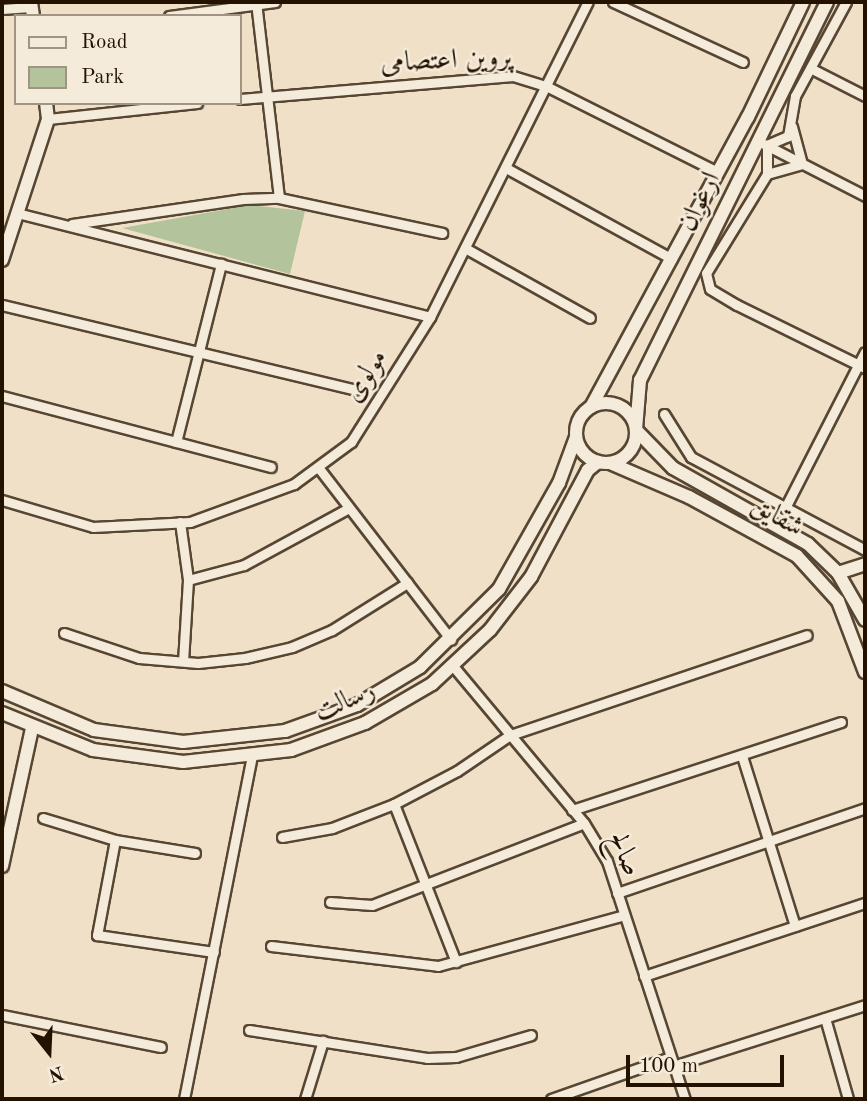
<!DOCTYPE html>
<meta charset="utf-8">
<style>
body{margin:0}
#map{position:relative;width:867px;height:1101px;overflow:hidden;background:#f0e0c8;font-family:"Old Standard TT",Amiri,serif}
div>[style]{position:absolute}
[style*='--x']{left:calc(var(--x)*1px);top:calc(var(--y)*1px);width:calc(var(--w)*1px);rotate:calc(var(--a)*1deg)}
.green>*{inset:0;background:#b3c39b}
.roads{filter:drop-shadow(2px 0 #564632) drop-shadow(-2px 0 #564632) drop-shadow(0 2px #564632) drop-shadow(0 -2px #564632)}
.street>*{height:9px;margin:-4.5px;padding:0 4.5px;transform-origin:4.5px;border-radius:4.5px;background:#f5ebdb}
.secondary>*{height:12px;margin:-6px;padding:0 6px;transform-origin:6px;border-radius:6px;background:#f5ebdb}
.secondary>.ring{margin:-6px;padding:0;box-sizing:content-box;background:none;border:12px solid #f5ebdb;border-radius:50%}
span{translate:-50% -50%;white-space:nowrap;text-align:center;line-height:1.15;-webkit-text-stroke:5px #f5ebdb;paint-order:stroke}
.street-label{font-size:28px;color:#231200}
.frame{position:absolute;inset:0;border:4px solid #231200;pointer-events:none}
.legend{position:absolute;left:14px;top:14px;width:228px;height:91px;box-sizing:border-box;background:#f5ebdb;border:2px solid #a19483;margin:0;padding:9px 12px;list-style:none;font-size:21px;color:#231200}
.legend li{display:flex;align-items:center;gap:14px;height:35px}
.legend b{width:35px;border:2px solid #a19483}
.north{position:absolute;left:14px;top:1017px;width:70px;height:70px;-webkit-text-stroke:5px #f5ebdb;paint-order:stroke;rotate:162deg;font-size:19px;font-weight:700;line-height:28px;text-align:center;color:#231200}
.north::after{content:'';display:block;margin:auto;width:24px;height:32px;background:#231200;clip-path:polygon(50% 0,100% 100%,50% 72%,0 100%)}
.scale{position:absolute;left:626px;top:1055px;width:158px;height:32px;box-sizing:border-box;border:4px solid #231200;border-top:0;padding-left:9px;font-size:21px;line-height:24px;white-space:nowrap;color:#231200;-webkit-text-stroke:5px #f5ebdb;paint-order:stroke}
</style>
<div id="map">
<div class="green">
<i style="clip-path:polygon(250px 205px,305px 211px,290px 274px,122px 228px)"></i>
</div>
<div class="roads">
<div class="street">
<i style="--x:256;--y:2;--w:197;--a:83.3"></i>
<i style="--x:613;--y:2;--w:143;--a:24.8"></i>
<i style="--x:846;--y:2;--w:107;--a:118.5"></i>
<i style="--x:795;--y:96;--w:41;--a:99.9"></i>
<i style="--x:788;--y:136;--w:23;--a:157"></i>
<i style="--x:767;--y:145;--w:29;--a:90"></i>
<i style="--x:767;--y:174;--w:116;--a:121.6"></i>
<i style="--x:706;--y:273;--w:16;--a:76"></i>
<i style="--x:710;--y:289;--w:31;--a:31"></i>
<i style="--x:737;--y:305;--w:143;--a:26.2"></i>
<i style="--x:2;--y:9;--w:29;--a:-4"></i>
<i style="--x:169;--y:16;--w:107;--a:-7.5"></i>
<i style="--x:812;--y:69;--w:59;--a:27"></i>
<i style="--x:240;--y:99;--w:274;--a:-4.8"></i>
<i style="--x:513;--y:76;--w:34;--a:17"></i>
<i style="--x:546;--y:86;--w:192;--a:26.6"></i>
<i style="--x:48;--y:119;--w:150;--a:-6.1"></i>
<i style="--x:764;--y:144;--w:114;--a:27.2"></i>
<i style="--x:506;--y:168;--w:189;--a:28.7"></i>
<i style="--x:767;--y:174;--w:36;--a:-16"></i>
<i style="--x:802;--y:164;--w:39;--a:-105"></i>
<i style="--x:17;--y:213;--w:426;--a:14.1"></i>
<i style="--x:72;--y:224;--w:173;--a:-8.3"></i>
<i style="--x:243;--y:199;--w:36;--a:-2"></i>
<i style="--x:279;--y:198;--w:167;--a:12.1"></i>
<i style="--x:465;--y:248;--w:143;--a:29.2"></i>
<i style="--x:2;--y:305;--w:363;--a:13.5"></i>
<i style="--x:2;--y:396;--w:278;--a:14.8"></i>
<i style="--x:664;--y:414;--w:51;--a:57.9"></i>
<i style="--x:691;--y:457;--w:197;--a:28.1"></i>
<i style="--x:176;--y:442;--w:184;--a:-75.8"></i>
<i style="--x:318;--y:467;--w:218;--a:52.4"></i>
<i style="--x:2;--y:500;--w:95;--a:16.5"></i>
<i style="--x:93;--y:527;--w:97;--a:-3"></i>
<i style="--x:190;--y:522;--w:111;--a:-20.1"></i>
<i style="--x:294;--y:484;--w:71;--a:-36.4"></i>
<i style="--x:351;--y:442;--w:148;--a:-57.7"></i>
<i style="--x:430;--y:317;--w:352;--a:-63.4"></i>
<i style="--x:785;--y:508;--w:175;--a:-62.9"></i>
<i style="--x:180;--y:522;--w:59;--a:82.1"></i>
<i style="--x:188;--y:580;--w:81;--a:93.5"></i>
<i style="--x:188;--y:580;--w:58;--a:-15"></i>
<i style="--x:244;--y:565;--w:119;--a:-28.5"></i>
<i style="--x:64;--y:633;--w:79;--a:18.4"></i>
<i style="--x:139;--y:658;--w:59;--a:4.8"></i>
<i style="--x:198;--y:663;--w:47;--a:-6.1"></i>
<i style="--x:245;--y:658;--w:48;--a:-13.2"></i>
<i style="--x:292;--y:647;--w:43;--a:-23"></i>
<i style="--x:332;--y:630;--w:89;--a:-32.1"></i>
<i style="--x:453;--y:666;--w:204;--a:50.2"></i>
<i style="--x:584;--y:823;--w:44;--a:58.8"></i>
<i style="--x:607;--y:861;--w:250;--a:71.9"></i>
<i style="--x:742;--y:756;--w:178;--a:72.7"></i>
<i style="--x:394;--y:804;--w:170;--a:68.6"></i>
<i style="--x:572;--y:810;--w:283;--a:-18.1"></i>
<i style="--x:43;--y:818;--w:75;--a:17"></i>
<i style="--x:115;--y:840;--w:81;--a:9.2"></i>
<i style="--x:282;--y:837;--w:51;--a:-10.2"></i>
<i style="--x:332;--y:828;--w:66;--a:-21.2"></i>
<i style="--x:394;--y:804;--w:71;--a:-27.6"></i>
<i style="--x:457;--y:771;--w:64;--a:-34.2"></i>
<i style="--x:510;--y:735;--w:313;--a:-18.6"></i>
<i style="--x:115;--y:840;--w:97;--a:100.7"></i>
<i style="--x:97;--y:935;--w:118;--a:8.3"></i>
<i style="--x:617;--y:893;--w:262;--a:-18.9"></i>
<i style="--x:330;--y:902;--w:42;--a:4.1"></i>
<i style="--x:372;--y:905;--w:227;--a:-21.1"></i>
<i style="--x:271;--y:946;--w:168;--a:6.8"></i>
<i style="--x:438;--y:966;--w:193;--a:-15.3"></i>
<i style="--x:644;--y:976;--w:233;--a:-18.3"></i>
<i style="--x:2;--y:1015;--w:162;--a:11.4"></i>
<i style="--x:825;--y:1018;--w:84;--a:74.1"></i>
<i style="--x:249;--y:1030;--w:180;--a:8.9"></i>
<i style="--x:427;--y:1058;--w:29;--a:-2"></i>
<i style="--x:456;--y:1057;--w:78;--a:-16.3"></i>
<i style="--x:673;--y:1066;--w:201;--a:-17.6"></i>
<i style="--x:184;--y:1099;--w:349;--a:-78.8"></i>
<i style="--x:305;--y:1099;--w:61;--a:-72.8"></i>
<i style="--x:551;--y:1099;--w:126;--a:-19.4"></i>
</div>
<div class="secondary">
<i style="--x:31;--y:2;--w:14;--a:82"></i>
<i style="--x:827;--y:2;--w:422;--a:116.3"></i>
<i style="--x:640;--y:380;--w:50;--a:94.6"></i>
<i style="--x:636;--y:430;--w:53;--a:45.8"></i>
<i style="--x:673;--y:468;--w:155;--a:29.4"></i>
<i style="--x:808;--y:544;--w:42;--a:44"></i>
<i style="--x:838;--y:573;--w:54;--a:60.1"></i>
<i style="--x:2;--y:260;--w:148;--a:-71.9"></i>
<i style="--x:48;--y:119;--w:16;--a:-97"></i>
<i class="ring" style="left:576px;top:403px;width:48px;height:48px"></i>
<i style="--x:591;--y:407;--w:330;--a:-61.6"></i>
<i style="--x:748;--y:117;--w:127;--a:-64.4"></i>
<i style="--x:610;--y:463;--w:86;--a:23.3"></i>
<i style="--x:689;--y:497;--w:123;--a:28.6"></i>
<i style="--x:797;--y:556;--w:61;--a:47.7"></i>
<i style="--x:838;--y:601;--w:76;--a:69.2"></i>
<i style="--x:838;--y:573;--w:28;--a:-18"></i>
<i style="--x:2;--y:691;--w:100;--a:23"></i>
<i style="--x:94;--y:730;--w:90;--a:7.7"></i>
<i style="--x:183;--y:742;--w:103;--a:-6.2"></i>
<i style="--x:285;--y:731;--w:77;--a:-19.9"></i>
<i style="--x:357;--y:705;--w:74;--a:-31.1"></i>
<i style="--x:420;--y:667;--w:111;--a:-44.6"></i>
<i style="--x:499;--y:589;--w:122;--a:-60.5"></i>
<i style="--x:559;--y:483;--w:49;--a:-69.7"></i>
<i style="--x:2;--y:713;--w:98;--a:22.1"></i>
<i style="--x:93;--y:750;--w:91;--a:7.6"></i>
<i style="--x:183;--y:762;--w:109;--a:-6.3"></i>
<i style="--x:291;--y:750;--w:79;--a:-20"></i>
<i style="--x:365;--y:723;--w:78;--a:-30.2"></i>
<i style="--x:432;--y:684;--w:79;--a:-43"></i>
<i style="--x:490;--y:630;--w:67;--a:-52.3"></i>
<i style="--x:531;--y:577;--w:121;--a:-62"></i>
<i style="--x:588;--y:470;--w:13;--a:-39"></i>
<i style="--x:2;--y:866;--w:141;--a:-77.7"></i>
</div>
</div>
<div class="street-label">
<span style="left:446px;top:61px;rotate:-3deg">پروین اعتصامی</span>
<span style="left:700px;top:202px;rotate:-64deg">ارغوان</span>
<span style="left:366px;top:376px;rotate:-57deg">مولوی</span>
<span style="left:777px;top:517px;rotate:30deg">شقایق</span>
<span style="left:345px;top:702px;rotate:-23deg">رسالت</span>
<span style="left:624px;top:854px;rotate:65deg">صالح</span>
</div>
<div class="frame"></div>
<ul class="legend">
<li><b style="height:9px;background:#f5ebdb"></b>Road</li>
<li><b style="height:19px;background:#b3c39b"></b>Park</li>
</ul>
<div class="north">N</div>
<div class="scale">100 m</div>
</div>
